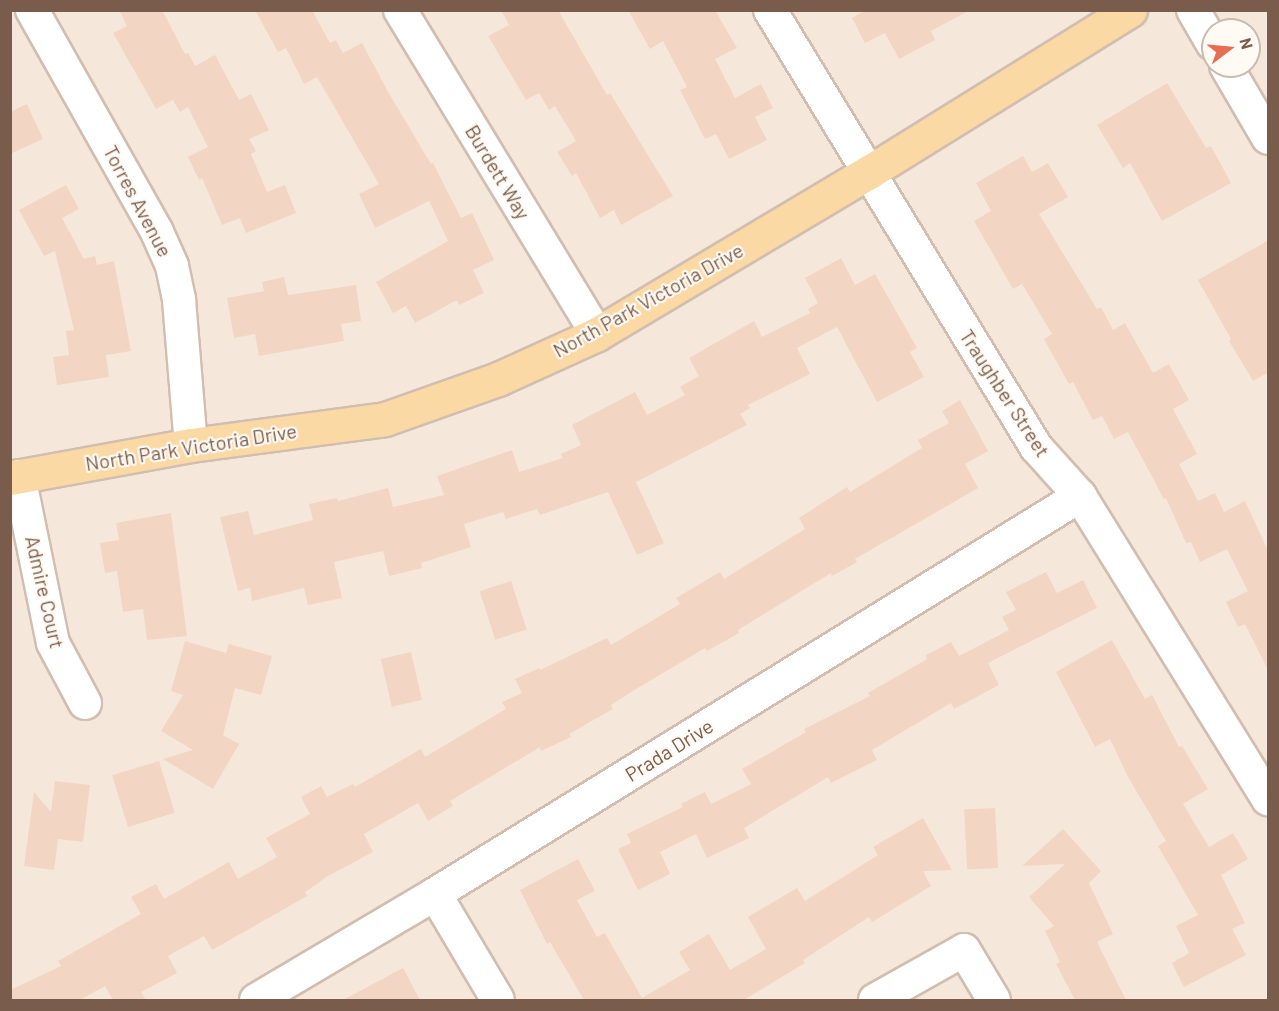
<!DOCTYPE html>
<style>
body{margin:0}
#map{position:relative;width:1279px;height:1011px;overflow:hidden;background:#fdf6ec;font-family:Barlow,sans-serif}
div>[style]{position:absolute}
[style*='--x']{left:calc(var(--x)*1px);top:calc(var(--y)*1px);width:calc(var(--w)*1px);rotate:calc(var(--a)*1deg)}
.residential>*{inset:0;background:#f5e8da}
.building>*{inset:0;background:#f3d5c3;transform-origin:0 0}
.roads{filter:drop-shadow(2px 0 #d1beb0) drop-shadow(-2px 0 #d1beb0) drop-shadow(0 2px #d1beb0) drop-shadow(0 -2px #d1beb0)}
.minor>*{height:32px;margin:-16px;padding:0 16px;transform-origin:16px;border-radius:16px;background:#fff}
.major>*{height:33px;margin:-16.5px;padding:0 16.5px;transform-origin:16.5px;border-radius:16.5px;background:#fbd9a5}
span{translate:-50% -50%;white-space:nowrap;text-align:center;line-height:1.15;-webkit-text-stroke:4.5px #fffaf3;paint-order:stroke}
.street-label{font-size:20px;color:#7a5c4d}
.frame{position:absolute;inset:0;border:12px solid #7a5c4d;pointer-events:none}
.north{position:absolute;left:1201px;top:18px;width:60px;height:60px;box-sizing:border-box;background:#fffaf3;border:2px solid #cabbb1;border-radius:50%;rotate:74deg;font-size:16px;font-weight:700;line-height:24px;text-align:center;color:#7a5c4d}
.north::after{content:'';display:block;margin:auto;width:21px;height:27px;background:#e76f51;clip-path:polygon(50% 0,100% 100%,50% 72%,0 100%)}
</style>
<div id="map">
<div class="residential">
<i style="clip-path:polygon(evenodd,11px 11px,1268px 11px,1268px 1000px,11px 1000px,11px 11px,1213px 30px,1249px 30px,1249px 66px,1213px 66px,1213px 30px)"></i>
</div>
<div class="building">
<i style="clip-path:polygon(119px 10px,162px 10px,185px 54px,188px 53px,195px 66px,215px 55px,239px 100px,251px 94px,269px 130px,249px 139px,256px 151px,251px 154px,267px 192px,285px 185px,296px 213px,246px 233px,240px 218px,222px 225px,202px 178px,199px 180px,188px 157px,208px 147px,188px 107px,180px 112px,173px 100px,156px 109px,113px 33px,127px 26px)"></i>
<i style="clip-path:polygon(255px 10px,312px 10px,330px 43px,336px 40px,343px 53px,362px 43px,387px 90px,431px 164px,433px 163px,461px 218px,472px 213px,494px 260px,473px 270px,484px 293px,459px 305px,457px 300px,415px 323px,406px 306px,393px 313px,376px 282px,448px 241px,429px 201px,375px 228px,359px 194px,379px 184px,317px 77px,304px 84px,286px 48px,278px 52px)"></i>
<i style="clip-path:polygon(501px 10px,558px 10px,607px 95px,610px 93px,673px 196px,621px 225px,614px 210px,600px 218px,576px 173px,572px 176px,557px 152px,576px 141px,555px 106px,549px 110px,539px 93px,526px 100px,488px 36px,509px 25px)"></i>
<i style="clip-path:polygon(628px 10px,715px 10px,737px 48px,715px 59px,735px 98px,761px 84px,773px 108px,755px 117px,767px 140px,729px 159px,716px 134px,705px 139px,680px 90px,687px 87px,663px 41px,650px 49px)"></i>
<i style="clip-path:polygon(866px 10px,970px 10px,931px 31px,935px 40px,899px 59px,885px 33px,865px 43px,852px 18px)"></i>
<i style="clip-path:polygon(1167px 83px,1206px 148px,1211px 146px,1231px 183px,1162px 221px,1130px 163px,1123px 168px,1097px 125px)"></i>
<i style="clip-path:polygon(27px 104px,43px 139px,10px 154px,10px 112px)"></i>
<i style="clip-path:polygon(1023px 156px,1032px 172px,1048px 163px,1068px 197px,1039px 214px,1097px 309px,1101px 307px,1113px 330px,1125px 323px,1153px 373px,1169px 364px,1189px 400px,1173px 409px,1197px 454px,1179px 464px,1198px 501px,1215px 493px,1224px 512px,1245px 501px,1269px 553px,1269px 672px,1245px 624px,1238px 627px,1226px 602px,1248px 591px,1227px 549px,1200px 562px,1191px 542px,1186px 543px,1166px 498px,1164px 499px,1128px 432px,1114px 439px,1102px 416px,1093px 420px,1073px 382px,1069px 384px,1044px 339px,1052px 334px,1022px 284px,1013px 289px,974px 221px,991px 211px,976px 183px)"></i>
<i style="clip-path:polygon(66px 185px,79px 209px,62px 218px,84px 259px,95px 256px,97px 265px,114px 261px,131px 351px,106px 355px,109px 377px,57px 385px,53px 357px,69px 355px,66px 331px,74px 330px,55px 251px,44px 256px,19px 210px)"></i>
<i style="clip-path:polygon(1269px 240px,1269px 372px,1253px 381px,1229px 341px,1231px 339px,1198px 280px)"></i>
<i style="clip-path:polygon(841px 258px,855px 285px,875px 274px,917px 348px,910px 352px,924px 377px,877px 402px,837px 327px,797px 348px,810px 374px,748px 405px,750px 408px,740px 414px,747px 425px,636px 482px,664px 543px,637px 555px,608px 492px,540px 515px,537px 509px,506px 519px,503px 512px,464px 524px,471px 547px,421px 563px,422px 568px,389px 576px,383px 551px,334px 562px,342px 598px,308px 605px,304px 588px,252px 601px,250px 588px,238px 591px,220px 517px,248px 511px,254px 535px,313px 520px,309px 504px,337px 498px,338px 501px,388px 488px,393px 507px,444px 495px,437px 476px,512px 450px,519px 472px,563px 458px,561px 454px,581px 445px,572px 425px,635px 392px,647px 415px,685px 395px,680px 387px,699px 376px,689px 358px,754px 321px,762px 337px,810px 313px,808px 309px,818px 303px,805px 278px)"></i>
<i style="clip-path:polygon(284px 277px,288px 295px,356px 285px,361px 321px,341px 324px,344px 341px,259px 356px,255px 334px,234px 338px,227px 298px,264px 291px,262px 282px)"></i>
<i style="clip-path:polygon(960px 400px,988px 451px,965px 464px,978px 488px,855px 559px,857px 562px,832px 576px,831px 573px,738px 630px,739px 633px,707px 651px,705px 648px,636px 689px,611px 705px,613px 709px,569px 734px,571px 737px,541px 751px,540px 747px,450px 801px,453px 806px,428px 821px,418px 803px,364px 834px,373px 852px,328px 876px,305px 892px,307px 896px,212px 950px,204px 936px,168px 956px,177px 973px,141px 992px,146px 1000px,113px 1000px,105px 986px,80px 1000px,10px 1000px,10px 990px,61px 966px,58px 961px,141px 914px,131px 897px,156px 884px,164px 899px,229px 862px,238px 879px,277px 857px,266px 838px,310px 814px,301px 797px,321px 786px,327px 797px,353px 784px,355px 787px,421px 749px,425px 757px,506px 709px,502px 702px,522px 693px,515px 679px,539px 668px,540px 670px,607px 638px,611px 645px,680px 604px,676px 598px,720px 572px,724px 579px,805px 529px,799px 518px,847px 487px,850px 492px,922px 448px,918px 440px,949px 423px,942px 411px)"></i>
<i style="clip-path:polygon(171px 513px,187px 636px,147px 640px,143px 609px,123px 612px,117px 571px,105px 573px,100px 543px,119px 540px,116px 523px)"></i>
<i style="clip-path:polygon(1046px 572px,1057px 593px,1083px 580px,1097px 608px,988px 663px,999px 685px,954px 709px,951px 703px,872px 750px,877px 760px,831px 783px,828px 777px,744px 828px,749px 838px,707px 858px,696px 834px,660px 852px,670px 874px,638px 890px,618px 849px,631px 843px,627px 834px,683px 807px,681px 804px,705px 792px,711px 804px,751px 784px,742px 769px,806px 732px,804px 729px,870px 696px,868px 693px,927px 659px,926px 655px,951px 642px,959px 656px,1009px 630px,1002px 617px,1016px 610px,1006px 592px)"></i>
<i style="left:511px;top:581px;width:51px;height:33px;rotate:72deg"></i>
<i style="clip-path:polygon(1112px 640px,1145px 699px,1152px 695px,1179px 747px,1182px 746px,1208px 789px,1183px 804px,1209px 847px,1233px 833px,1248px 859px,1221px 875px,1245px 923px,1232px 929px,1246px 955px,1184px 987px,1172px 963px,1189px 953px,1176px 926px,1198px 915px,1158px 846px,1166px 841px,1128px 777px,1110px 739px,1095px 747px,1056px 672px)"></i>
<i style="clip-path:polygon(185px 641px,226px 653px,229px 644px,272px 656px,261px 695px,235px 688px,223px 735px,239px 744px,213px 789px,163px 759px,193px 750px,161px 731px,183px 695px,171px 691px)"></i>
<i style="left:411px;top:652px;width:49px;height:31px;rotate:77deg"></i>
<i style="left:159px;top:761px;width:54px;height:49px;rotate:73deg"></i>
<i style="clip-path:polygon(55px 781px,90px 785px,83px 842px,58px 839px,54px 870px,24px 866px,34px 792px,51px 812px)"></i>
<i style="left:995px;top:808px;width:60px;height:31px;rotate:87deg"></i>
<i style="clip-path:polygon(923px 818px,952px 870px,923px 871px,931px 886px,872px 922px,869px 917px,803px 960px,805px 963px,744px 1000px,584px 1000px,550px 942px,547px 944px,520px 890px,578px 859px,595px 891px,577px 900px,597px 937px,605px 933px,642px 998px,690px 970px,679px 952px,709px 934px,730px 970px,766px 949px,748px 917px,797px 888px,805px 901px,878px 855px,873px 847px)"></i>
<i style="clip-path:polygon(1063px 829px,1101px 871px,1089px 883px,1113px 934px,1097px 942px,1126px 1000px,1075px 1000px,1056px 964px,1060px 962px,1045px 931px,1054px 926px,1029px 897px,1065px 864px,1022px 866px)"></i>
<i style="clip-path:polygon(403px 968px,420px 1000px,343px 1000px)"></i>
</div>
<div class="roads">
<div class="minor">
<i style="--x:32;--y:10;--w:255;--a:60.6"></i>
<i style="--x:157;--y:232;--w:37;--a:66"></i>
<i style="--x:172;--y:266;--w:35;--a:78"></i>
<i style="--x:179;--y:300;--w:145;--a:85.3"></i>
<i style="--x:400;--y:10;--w:379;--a:58.7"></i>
<i style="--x:770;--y:10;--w:512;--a:58.67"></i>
<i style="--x:1036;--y:447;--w:66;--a:48.1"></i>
<i style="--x:1080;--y:496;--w:357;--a:58.2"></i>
<i style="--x:1193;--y:10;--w:39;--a:60"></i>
<i style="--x:1226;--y:66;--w:83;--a:59.7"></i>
<i style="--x:19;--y:476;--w:170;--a:78.5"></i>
<i style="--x:53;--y:643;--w:68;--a:61.9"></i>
<i style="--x:435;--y:894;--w:123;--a:59.3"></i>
<i style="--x:256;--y:1000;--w:208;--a:-30.6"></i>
<i style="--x:435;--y:894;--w:758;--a:-31.68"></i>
<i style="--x:875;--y:1000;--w:102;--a:-29.3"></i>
<i style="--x:964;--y:950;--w:58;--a:59"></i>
</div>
<div class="major">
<i style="--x:10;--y:478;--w:184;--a:-10.3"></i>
<i style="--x:191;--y:445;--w:196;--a:-7.6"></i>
<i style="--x:385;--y:419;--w:120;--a:-19.5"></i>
<i style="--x:498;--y:379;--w:109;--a:-24.4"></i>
<i style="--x:597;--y:334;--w:317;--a:-30.8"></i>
<i style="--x:869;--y:172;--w:307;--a:-31.8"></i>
</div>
</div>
<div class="street-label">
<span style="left:498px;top:172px;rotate:59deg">Burdett Way</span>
<span style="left:138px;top:201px;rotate:62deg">Torres Avenue</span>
<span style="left:648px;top:300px;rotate:-29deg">North Park Victoria Drive</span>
<span style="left:1005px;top:393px;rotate:57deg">Traughber Street</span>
<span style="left:191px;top:447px;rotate:-9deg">North Park Victoria Drive</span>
<span style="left:45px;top:592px;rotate:77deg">Admire Court</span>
<span style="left:669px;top:750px;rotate:-32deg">Prada Drive</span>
</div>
<div class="frame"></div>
<div class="north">N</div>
</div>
